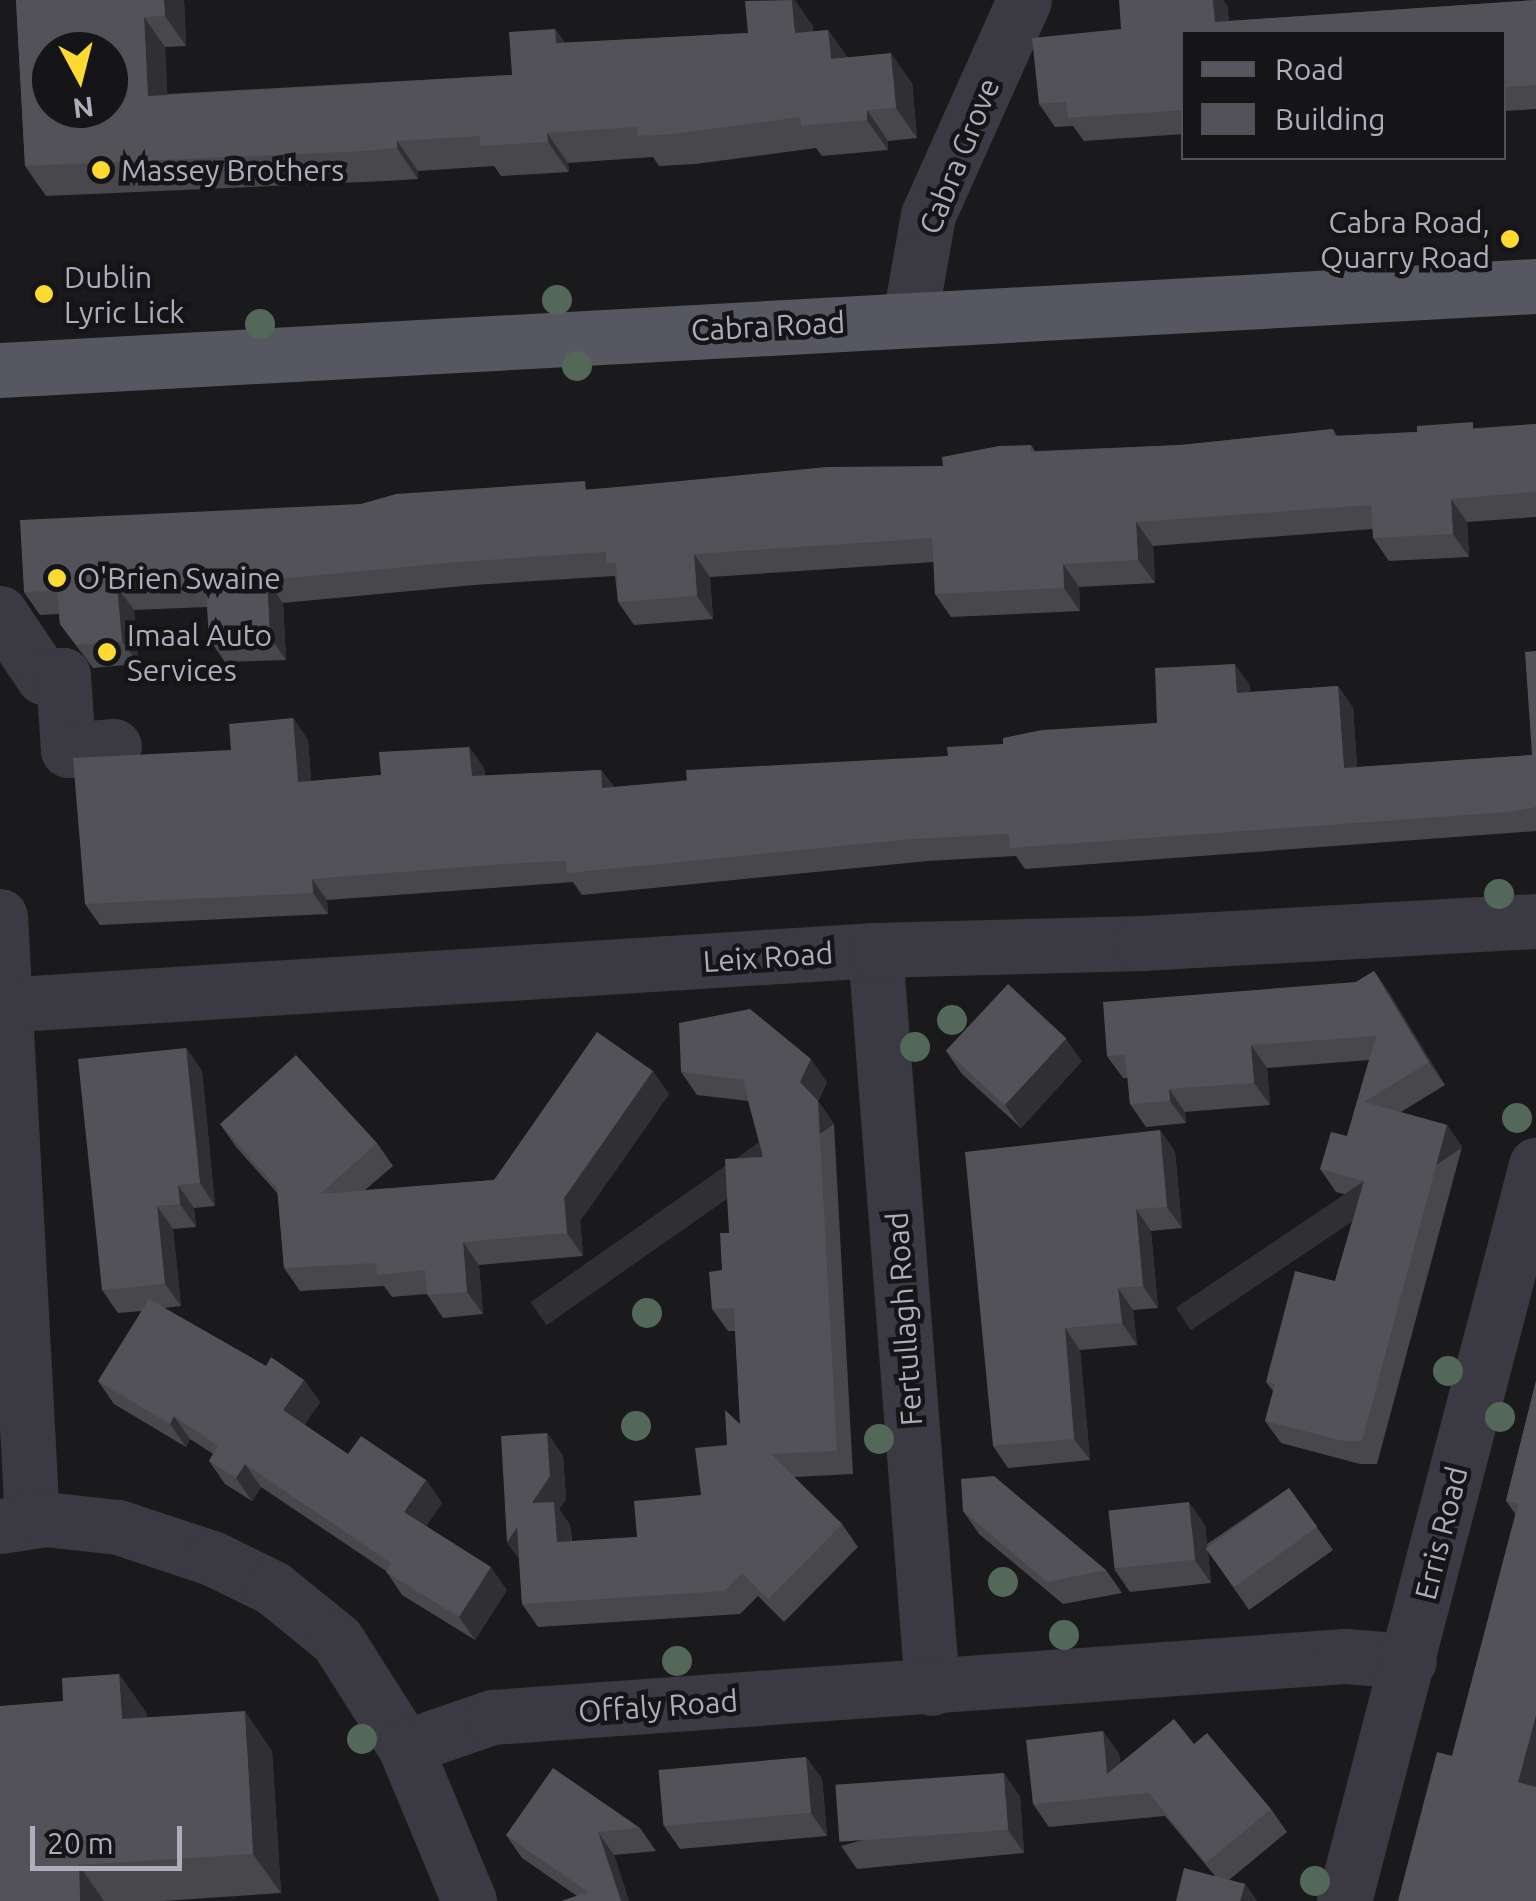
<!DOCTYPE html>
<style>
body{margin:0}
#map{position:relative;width:1536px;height:1901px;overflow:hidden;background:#1a1a1c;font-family:Ubuntu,sans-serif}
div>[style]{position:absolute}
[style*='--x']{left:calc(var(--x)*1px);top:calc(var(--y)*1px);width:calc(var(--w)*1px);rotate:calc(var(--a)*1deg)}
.minor>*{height:55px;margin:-27.5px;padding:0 27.5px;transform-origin:27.5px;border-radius:27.5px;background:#3b3a42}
.major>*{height:55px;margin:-27.5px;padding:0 27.5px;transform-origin:27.5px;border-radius:27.5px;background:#565761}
.trees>*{width:30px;height:30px;margin:-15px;border-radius:50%;background:#536859}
.wall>*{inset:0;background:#47474c}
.shaded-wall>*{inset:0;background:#303034;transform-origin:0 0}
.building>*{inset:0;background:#525258;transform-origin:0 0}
.dots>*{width:28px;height:28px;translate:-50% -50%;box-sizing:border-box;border:5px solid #151517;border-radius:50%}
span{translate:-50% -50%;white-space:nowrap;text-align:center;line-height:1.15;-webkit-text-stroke:9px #151517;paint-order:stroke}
.street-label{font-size:30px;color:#acaebc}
.poi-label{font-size:30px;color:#acaebc}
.left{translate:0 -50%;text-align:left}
.right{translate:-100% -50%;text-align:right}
.legend{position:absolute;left:1181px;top:30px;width:325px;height:130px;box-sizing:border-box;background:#151517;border:2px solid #515259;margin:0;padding:12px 18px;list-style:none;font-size:30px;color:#acaebc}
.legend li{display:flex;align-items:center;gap:20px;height:50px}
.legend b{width:50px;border:2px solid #515259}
.north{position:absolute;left:30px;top:30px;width:100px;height:100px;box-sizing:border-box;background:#151517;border:2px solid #515259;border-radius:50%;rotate:173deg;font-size:28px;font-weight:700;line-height:40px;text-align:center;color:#acaebc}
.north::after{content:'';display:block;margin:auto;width:35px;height:45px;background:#fcda32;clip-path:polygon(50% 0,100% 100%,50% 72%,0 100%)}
.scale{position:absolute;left:30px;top:1826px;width:152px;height:45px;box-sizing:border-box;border:5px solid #acaebc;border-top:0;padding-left:12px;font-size:30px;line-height:35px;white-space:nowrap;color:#acaebc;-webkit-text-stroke:8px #151517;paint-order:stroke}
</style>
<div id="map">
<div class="minor">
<i style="--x:910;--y:317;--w:104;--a:-80"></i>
<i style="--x:928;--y:215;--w:235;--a:-65.9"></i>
<i style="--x:0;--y:613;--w:77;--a:56.1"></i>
<i style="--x:43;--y:677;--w:20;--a:-6"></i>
<i style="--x:63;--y:675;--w:75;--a:86.2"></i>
<i style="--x:68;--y:750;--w:46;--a:-5"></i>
<i style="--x:0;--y:916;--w:605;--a:86.97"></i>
<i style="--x:875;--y:950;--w:740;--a:85.58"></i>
<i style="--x:0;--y:1005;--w:877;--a:-3.6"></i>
<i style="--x:875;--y:950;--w:267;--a:-1.5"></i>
<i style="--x:1142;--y:943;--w:395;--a:-3.2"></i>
<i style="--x:0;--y:1526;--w:46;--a:-8.8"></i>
<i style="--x:45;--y:1519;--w:73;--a:6.3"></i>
<i style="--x:118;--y:1527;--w:99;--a:18.3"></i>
<i style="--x:212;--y:1558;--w:68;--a:26.2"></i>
<i style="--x:273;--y:1588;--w:82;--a:39.1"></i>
<i style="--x:337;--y:1640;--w:127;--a:57.6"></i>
<i style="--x:405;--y:1747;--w:92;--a:-19"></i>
<i style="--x:492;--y:1717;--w:855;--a:-4.09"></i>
<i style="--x:1345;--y:1656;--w:64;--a:4.5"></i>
<i style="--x:405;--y:1747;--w:167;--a:67.4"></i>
<i style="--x:1344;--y:1901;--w:761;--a:-75.38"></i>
</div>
<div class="major">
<i style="--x:0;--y:370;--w:1538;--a:-3.13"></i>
</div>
<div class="trees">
<i style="left:557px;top:300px"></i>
<i style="left:260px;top:324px"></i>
<i style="left:577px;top:366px"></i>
<i style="left:1499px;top:894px"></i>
<i style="left:952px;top:1020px"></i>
<i style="left:915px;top:1047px"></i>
<i style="left:1517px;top:1118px"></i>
<i style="left:647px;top:1313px"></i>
<i style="left:1448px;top:1371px"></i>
<i style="left:1500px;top:1417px"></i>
<i style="left:636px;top:1426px"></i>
<i style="left:879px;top:1439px"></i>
<i style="left:1003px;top:1582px"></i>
<i style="left:1064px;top:1635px"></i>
<i style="left:677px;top:1661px"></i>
<i style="left:362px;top:1739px"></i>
<i style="left:1315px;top:1881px"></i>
</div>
<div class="wall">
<i style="clip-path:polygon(16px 0,184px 0,186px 46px,165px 47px,167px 94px,512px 75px,555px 29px,565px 43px,748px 33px,813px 26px,813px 32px,828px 30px,847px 57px,912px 83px,917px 138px,888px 141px,888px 150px,822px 156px,816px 148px,695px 164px,659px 166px,653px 157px,568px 163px,569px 172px,536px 174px,501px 176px,494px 166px,418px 171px,418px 179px,386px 181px,46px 196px,25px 166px)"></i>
<i style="clip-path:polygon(1536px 0,1536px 109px,1504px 111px,1504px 32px,1184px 32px,1184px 134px,1084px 141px,1073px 126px,1055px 127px,1039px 104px,1121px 29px,1227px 5px,1229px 21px)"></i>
<i style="clip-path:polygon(1536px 424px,1536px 517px,1467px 522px,1469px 557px,1389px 561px,1373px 538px,1373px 529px,1153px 546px,1155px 583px,1079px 587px,1080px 611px,951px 617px,935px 594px,934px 562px,710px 577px,713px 619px,634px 625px,618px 602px,615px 576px,474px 585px,283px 603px,286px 660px,225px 662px,209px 639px,207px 607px,134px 610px,138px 664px,93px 668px,60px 624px,59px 614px,40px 615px,24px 592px,361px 504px,943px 466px,1031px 445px,1035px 451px,1181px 445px,1333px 429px,1337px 436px,1417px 432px)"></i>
<i style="clip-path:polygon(1536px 651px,1536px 831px,1025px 869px,1016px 856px,928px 861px,582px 895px,573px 882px,533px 885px,327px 900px,328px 914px,100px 925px,85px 904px,231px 750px,293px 718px,308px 740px,311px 781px,381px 775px,469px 747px,484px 768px,485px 776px,601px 770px,614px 787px,948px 756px,1003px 744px,1157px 723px,1250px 685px,1250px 692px,1338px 686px,1353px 708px,1357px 767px,1532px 755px)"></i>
<i style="clip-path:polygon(1374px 971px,1390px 994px,1445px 1085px,1401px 1112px,1447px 1125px,1462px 1147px,1377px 1464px,1360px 1464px,1281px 1443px,1265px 1421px,1273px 1391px,1266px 1382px,1335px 1281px,1359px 1198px,1336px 1192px,1320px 1169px,1347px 1136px,1369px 1060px,1267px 1068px,1270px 1105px,1185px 1112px,1186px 1123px,1146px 1127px,1130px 1104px,1128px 1078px,1123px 1078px,1107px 1056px,1356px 982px)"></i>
<i style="clip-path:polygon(186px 1048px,202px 1071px,215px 1206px,194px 1208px,196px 1227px,173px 1229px,181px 1306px,164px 1308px,266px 1366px,304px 1380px,320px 1402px,304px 1425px,348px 1454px,426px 1480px,442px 1503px,426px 1526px,507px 1590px,475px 1640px,402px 1595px,386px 1571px,261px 1487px,252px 1501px,225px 1484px,209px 1461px,213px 1454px,190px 1439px,186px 1447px,114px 1404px,98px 1381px,142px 1311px,118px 1313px,102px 1290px)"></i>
<i style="clip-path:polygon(946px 1051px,1082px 1061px,1021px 1128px,962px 1074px)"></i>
<i style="clip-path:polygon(681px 1072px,827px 1082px,818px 1101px,834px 1124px,853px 1474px,794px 1477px,842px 1524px,858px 1547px,784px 1622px,758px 1596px,740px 1614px,538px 1627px,522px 1604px,519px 1559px,507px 1542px,547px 1433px,563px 1456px,566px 1499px,559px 1509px,570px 1525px,572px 1541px,637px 1537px,701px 1495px,740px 1424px,735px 1331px,728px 1331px,712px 1309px,722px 1270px,729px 1233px,763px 1157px,748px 1101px,697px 1095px)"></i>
<i style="clip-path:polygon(669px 1094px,580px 1221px,583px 1256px,479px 1265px,483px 1314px,443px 1318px,427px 1294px,392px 1297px,384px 1286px,300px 1291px,284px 1268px,278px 1194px,236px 1147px,220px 1124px,377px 1143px,393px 1166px,365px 1190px,494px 1180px)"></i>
<i style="clip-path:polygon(1160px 1130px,1175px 1152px,1182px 1228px,1151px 1231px,1158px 1308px,1133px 1310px,1137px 1345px,1080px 1350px,1090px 1460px,1008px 1468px,993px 1446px)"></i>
<i style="clip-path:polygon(1536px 1381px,1536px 1901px,1452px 1756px,1516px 1515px,1506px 1501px)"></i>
<i style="clip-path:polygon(1289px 1488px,1333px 1550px,1249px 1610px,1208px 1551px,1211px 1583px,1130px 1592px,1114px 1569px,1205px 1525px,1207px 1544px)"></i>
<i style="clip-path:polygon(963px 1511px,1106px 1570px,1122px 1593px,1063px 1604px,979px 1534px)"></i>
<i style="clip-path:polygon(119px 1674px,147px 1714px,147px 1717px,272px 1751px,281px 1893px,163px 1901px,0 1901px,63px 1701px)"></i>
<i style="clip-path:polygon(1103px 1731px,1119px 1754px,1120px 1763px,1194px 1744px,1271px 1809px,1287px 1832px,1229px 1880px,1245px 1884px,1257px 1901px,1176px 1901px,1215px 1876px,1165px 1816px,1049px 1827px,1033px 1804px)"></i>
<i style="clip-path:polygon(806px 1757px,822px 1779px,827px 1836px,680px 1849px,664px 1826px)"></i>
<i style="clip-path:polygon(1020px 1796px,1024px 1853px,857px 1869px,841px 1846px)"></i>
<i style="clip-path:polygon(640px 1828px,656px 1851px,614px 1855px,629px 1901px,577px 1896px,522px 1858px,506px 1835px)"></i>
</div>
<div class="shaded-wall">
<i style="clip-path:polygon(164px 0,184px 0,186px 46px,165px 16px)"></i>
<i style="clip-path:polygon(792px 0,795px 0,813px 26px,816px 64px,795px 33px)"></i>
<i style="clip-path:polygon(1213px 0,1223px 0,1227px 5px,1230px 32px,1215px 22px)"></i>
<i style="clip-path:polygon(144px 17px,165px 47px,169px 126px,148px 96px)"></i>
<i style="clip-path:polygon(555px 29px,577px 59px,556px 43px)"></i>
<i style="clip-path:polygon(828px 30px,849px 60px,831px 59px)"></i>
<i style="clip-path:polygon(891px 53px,912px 83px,917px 138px,896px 108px)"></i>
<i style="clip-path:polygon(867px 110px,888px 141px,888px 150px,867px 120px)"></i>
<i style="clip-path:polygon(547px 133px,568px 163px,569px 172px,548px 142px)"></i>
<i style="clip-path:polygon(397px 141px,418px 171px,418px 179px,397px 148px)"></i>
<i style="clip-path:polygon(1451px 499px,1467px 522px,1469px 557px,1453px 534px)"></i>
<i style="clip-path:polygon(1136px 522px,1153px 546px,1155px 583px,1138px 560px)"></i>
<i style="clip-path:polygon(694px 554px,710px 577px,713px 619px,697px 596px)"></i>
<i style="clip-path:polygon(1063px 564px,1079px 587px,1080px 611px,1064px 588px)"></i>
<i style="clip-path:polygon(267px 580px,283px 603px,286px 660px,270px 637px)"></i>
<i style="clip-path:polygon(117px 587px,134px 610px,138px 664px,122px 641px)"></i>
<i style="clip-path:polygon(1235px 664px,1250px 685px,1252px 714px,1237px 693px)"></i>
<i style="clip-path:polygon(1338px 686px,1353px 708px,1359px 790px,1344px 768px)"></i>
<i style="clip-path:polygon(293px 718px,308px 740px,313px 803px,298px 782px)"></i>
<i style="clip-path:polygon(469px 747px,484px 768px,487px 798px,472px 776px)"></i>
<i style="clip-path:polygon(601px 770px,616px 791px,602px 788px)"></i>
<i style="clip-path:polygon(312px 879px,327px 900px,328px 914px,313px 893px)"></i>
<i style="clip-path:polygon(1374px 971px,1390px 994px,1445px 1085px,1429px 1062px)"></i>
<i style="clip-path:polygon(1066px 1039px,1082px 1061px,1021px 1128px,1005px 1105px)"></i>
<i style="clip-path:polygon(1251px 1045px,1267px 1068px,1270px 1105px,1254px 1083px)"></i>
<i style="clip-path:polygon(186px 1048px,202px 1071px,215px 1206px,200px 1183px)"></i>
<i style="clip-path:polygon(811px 1059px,827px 1082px,815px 1105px,800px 1082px)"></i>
<i style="clip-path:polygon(653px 1071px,669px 1094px,580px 1221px,583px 1256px,567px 1233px,564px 1198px)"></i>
<i style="clip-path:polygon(1169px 1089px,1185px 1112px,1186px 1123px,1170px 1101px)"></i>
<i style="left:818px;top:1101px;width:28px;height:351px;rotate:55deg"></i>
<i style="left:1447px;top:1125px;width:27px;height:327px;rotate:56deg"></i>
<i style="clip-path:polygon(1160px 1130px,1175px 1152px,1182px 1228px,1167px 1207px)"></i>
<i style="clip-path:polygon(178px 1185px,194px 1208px,196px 1227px,180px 1204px)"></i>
<i style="clip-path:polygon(157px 1206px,173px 1229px,181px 1306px,165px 1284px)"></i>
<i style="clip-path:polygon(1136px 1209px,1151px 1231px,1158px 1308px,1143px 1286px)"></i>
<i style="clip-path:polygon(463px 1242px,479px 1265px,483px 1314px,467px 1292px)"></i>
<i style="clip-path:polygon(1118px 1288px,1133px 1310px,1137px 1345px,1122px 1323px)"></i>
<i style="clip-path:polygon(1065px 1328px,1080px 1350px,1090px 1460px,1074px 1439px)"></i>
<i style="clip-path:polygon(304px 1380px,320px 1402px,299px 1433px,283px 1410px)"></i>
<i style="clip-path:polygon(174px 1416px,190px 1439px,186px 1447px,170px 1424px)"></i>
<i style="clip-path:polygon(547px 1433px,563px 1456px,566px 1499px,559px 1509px,570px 1525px,573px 1565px,532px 1503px)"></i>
<i style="clip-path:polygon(245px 1464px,261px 1487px,252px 1501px,236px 1478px)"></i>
<i style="clip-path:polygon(426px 1480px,442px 1503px,420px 1535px,404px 1512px)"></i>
<i style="clip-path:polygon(1189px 1502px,1205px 1525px,1211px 1583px,1195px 1560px)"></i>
<i style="clip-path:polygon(517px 1527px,523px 1565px,507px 1542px)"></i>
<i style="clip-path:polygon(491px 1567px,507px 1590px,475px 1640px,459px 1617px)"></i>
<i style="clip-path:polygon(119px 1674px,147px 1714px,150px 1758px,122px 1719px)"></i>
<i style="clip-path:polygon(245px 1711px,272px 1751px,281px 1893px,253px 1854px)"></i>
<i style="clip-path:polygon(1536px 1715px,1536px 1794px,1518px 1782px)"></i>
<i style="clip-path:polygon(1103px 1731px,1119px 1754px,1123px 1796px,1107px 1774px)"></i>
<i style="clip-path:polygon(806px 1757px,822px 1779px,827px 1836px,811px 1813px)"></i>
<i style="clip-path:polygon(1004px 1773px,1020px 1796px,1024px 1853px,1008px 1830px)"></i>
<i style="clip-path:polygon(598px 1832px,614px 1855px,629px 1901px,621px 1901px)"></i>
<i style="clip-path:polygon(79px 1865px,104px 1901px,80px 1901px)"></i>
<i style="clip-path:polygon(1245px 1884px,1257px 1901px,1240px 1901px)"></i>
</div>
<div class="building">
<i style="clip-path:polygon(evenodd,16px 0,164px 0,165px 16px,144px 17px,148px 96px,512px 75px,509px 32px,555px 29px,556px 43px,748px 33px,745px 1px,792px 0,795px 33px,828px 30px,831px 59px,891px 53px,896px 108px,867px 110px,867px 120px,801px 126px,800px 117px,674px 134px,638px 136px,637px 127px,547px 133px,548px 142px,515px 144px,480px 146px,480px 136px,397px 141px,397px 148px,365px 151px,25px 166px,16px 0,50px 50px,110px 50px,110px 110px,50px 110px,50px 50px)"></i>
<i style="clip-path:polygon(1119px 0,1213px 0,1215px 22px,1536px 0,1536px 85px,1504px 87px,1504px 32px,1184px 32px,1184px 110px,1068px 118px,1066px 102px,1039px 104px,1032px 38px,1121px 29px)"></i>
<i style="clip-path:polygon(1473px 422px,1473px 429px,1536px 424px,1536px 492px,1451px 499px,1453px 534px,1373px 538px,1371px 505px,1136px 522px,1138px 560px,1063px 564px,1064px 588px,935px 594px,932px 538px,694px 554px,697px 596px,618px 602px,616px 563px,606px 563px,606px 552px,458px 562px,267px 580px,270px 637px,209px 639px,206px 583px,117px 587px,122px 641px,76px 645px,60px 624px,57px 591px,24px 592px,20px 520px,361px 504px,396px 494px,585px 481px,586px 490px,827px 467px,943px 466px,942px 457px,999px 446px,1031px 445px,1031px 452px,1181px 445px,1333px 429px,1333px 436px,1417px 432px,1417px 426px)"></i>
<i style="clip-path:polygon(1536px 651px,1536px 807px,1508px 812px,1010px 848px,1009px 834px,913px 839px,567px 873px,566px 861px,518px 863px,312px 879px,313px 893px,85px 904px,73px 758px,231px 750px,229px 724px,293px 718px,298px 782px,381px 775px,379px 752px,469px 747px,472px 776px,601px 770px,602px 788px,687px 781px,686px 770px,948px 756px,947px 747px,1003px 744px,1003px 738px,1042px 730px,1157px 723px,1155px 668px,1235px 664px,1237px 693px,1338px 686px,1344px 768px,1532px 755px,1525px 652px)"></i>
<i style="clip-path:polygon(1374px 971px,1429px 1062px,1364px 1102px,1447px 1125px,1362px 1441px,1344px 1441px,1265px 1421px,1275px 1384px,1266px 1382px,1295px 1271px,1335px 1281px,1364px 1181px,1320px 1169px,1331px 1132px,1347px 1136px,1376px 1036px,1251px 1045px,1254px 1083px,1169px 1089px,1170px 1101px,1130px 1104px,1125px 1055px,1107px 1056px,1103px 1002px,1356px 982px)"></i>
<i style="left:1008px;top:984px;width:80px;height:91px;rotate:43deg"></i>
<i style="clip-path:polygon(750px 1009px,811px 1059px,800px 1082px,818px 1101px,837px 1451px,771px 1454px,842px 1524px,768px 1599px,742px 1573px,724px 1591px,522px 1604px,517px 1527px,507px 1542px,501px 1436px,547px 1433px,550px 1476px,532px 1503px,554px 1502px,557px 1542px,637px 1537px,634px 1501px,701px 1495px,695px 1448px,727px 1445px,725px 1410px,740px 1424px,734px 1308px,712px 1309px,709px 1272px,722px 1270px,720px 1233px,729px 1233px,725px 1159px,763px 1157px,743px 1080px,681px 1072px,679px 1023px)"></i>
<i style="clip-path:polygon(597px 1032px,653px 1071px,564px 1198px,567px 1233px,463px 1242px,467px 1292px,427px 1295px,425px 1270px,377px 1275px,376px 1263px,284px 1268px,277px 1188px,220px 1124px,296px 1055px,377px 1143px,320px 1194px,494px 1180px)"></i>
<i style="clip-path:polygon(186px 1048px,200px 1183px,178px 1185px,180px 1204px,157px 1206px,165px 1284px,102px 1290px,78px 1059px)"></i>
<i style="clip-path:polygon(1160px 1130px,1167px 1207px,1136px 1209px,1143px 1286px,1118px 1288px,1122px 1323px,1065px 1328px,1074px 1439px,993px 1446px,965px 1152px)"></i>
<i style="clip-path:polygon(149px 1299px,266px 1366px,271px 1357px,304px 1380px,283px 1410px,348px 1454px,361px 1436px,426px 1480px,404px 1512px,491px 1567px,459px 1617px,386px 1572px,391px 1563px,245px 1464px,236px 1478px,209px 1461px,218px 1446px,174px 1416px,170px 1424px,98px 1381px)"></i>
<i style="clip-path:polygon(1536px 1381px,1536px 1715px,1518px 1782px,1536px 1787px,1536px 1901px,1398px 1901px,1437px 1752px,1452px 1756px,1518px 1504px,1506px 1501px)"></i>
<i style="clip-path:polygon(994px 1476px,1106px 1570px,1047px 1582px,963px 1511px,961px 1479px)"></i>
<i style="left:1289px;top:1488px;width:48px;height:103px;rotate:54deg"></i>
<i style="left:1189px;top:1502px;width:58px;height:81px;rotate:84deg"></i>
<i style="clip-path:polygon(119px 1674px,122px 1719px,245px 1711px,253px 1854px,79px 1865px,80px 1901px,0 1901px,0 1706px,63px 1701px,62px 1678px)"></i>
<i style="clip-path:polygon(1174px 1719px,1194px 1744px,1207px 1733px,1271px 1809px,1206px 1863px,1149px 1793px,1033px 1804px,1026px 1740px,1103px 1731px,1107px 1774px)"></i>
<i style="left:806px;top:1757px;width:56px;height:148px;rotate:85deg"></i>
<i style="clip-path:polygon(553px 1768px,640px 1828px,598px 1832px,621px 1901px,561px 1901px,588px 1892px,506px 1835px)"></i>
<i style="left:1004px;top:1773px;width:57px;height:169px;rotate:86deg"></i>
<i style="clip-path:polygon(1184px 1868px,1245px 1884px,1240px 1901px,1176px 1901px)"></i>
</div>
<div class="dots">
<i style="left:101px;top:170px;background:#fcda32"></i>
<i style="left:1510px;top:239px;background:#fcda32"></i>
<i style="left:44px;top:294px;background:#fcda32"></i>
<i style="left:57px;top:578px;background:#fcda32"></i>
<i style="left:107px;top:652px;background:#fcda32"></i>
</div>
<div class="street-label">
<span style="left:959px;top:156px;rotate:-68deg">Cabra Grove</span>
<span style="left:768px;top:326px;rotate:-3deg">Cabra Road</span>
<span style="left:768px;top:957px;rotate:-4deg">Leix Road</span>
<span style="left:904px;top:1319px;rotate:-94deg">Fertullagh Road</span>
<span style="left:1441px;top:1533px;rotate:-76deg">Erris Road</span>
<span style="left:658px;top:1706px;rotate:-4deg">Offaly Road</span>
</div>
<div class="poi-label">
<span class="left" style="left:121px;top:170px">Massey Brothers</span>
<span class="right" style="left:1490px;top:239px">Cabra Road,<br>Quarry Road</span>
<span class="left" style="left:64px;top:294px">Dublin<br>Lyric Lick</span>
<span class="left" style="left:77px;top:578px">O'Brien Swaine</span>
<span class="left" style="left:127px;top:652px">Imaal Auto<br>Services</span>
</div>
<ul class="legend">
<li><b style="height:12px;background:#565761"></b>Road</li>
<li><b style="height:28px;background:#525258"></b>Building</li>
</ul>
<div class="north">N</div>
<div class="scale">20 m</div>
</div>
